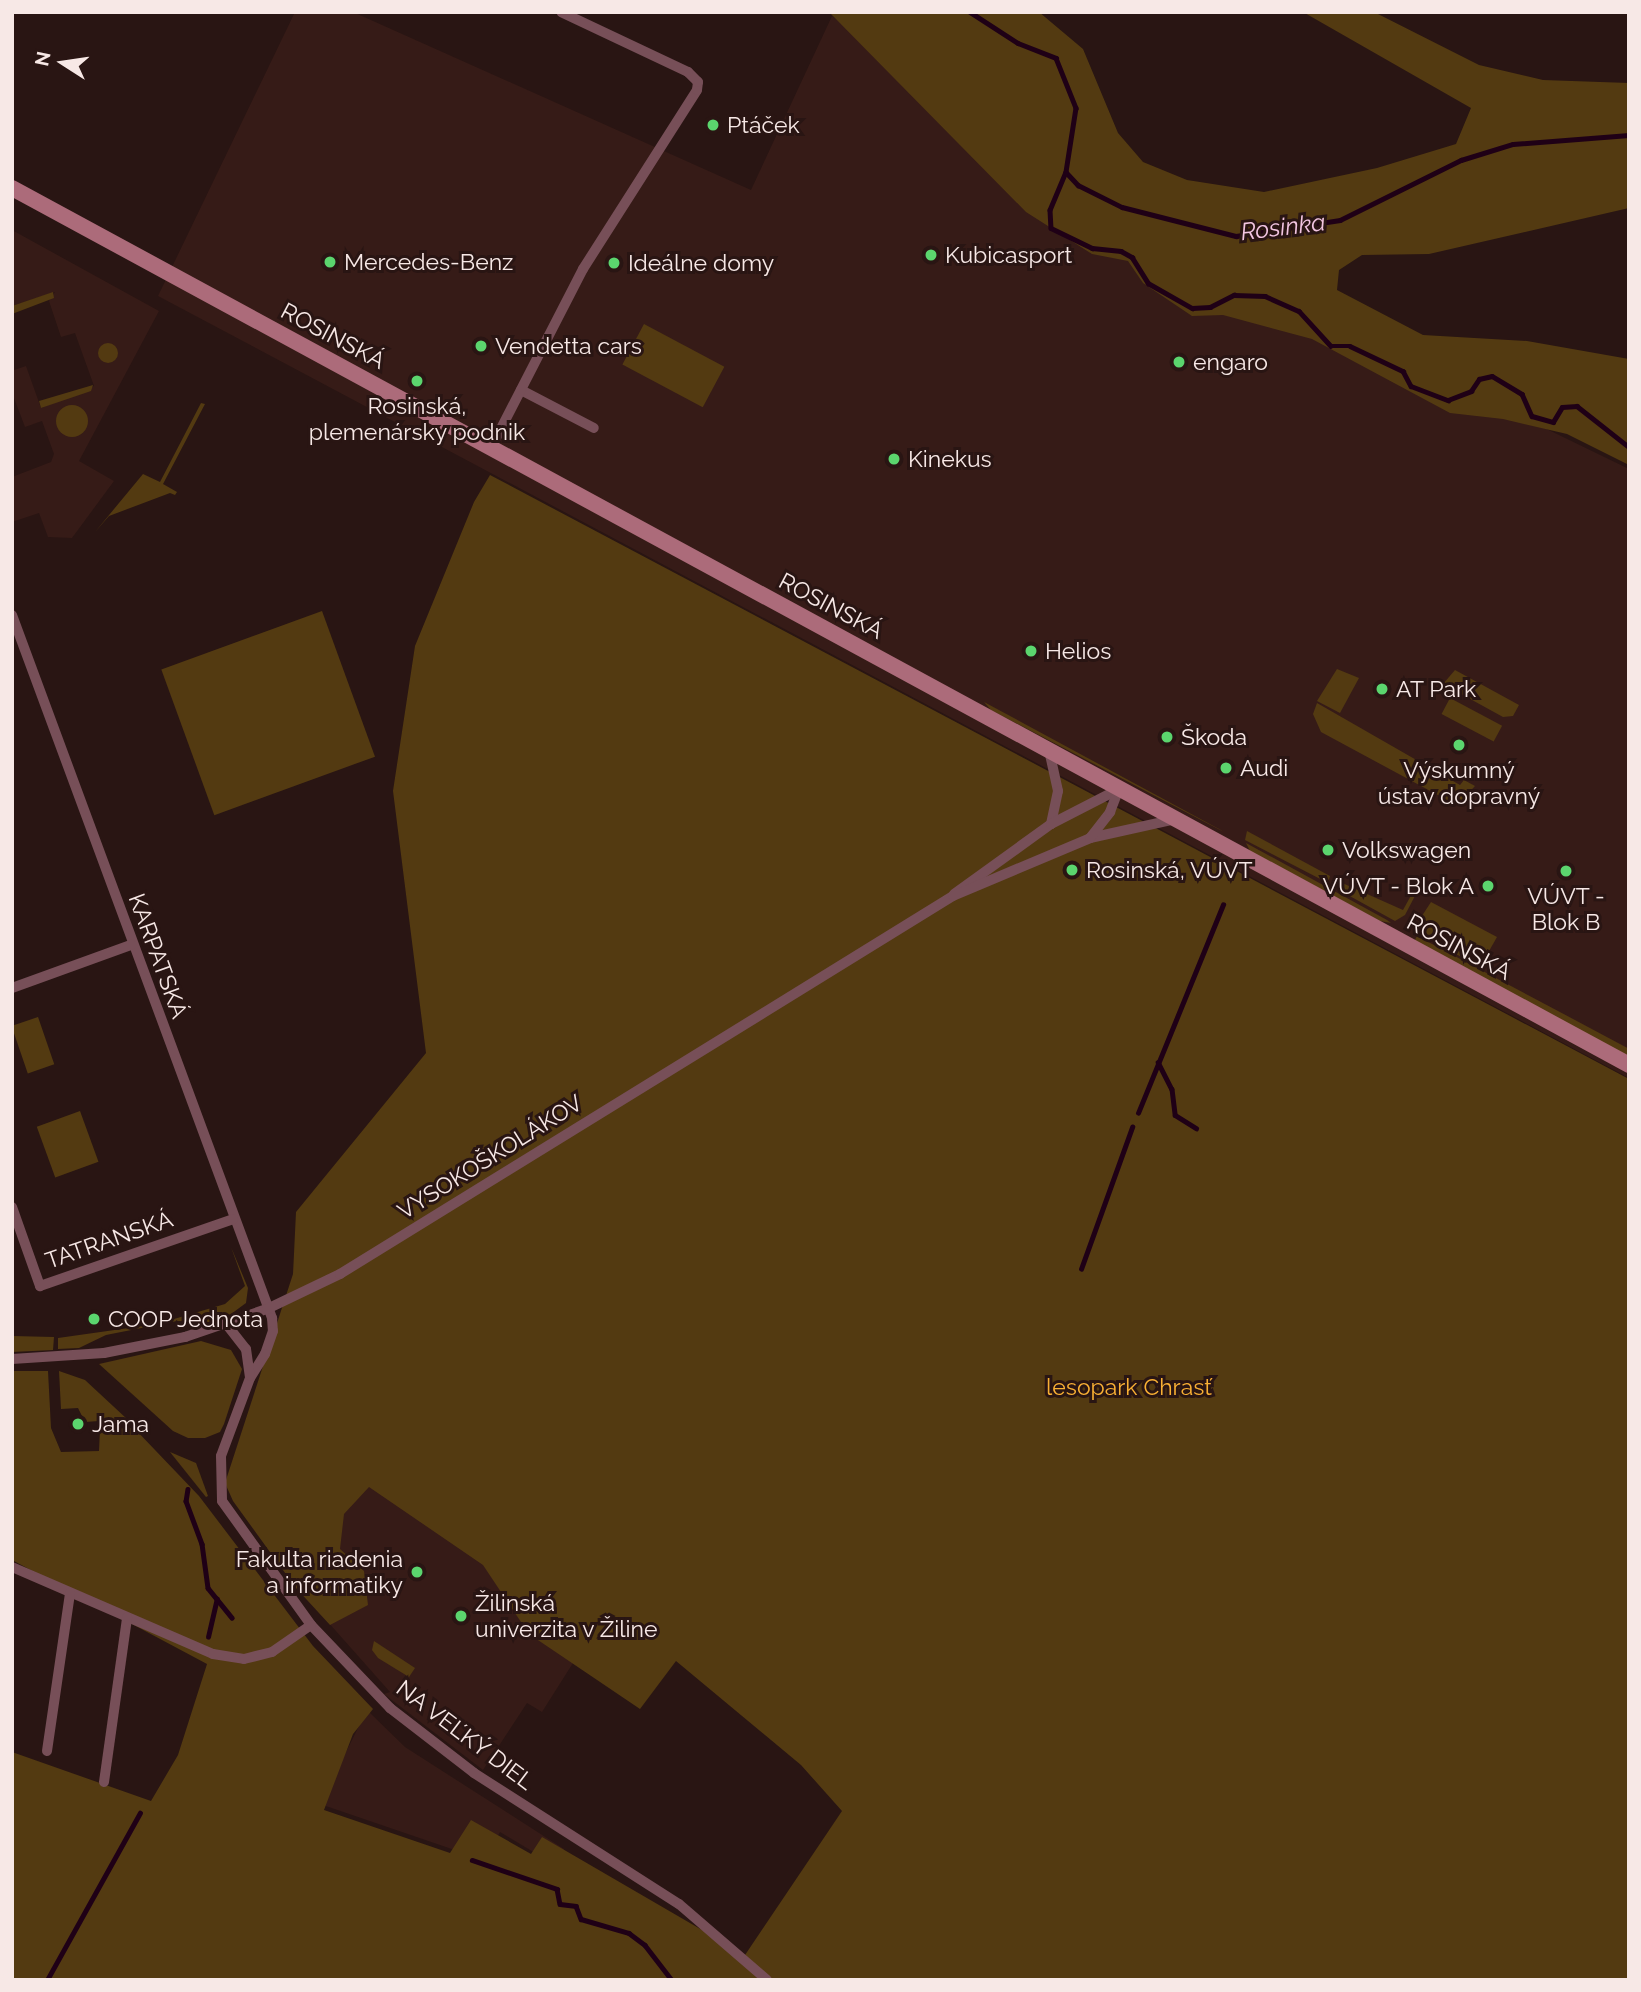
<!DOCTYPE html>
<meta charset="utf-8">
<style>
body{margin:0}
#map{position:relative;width:1641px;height:1992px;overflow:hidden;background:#291513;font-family:Raleway,sans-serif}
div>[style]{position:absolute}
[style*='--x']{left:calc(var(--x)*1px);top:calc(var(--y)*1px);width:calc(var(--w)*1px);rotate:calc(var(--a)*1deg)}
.built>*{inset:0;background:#361b17}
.green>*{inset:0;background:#533a11;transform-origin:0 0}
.round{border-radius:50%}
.stream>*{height:4.5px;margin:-2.25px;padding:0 2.25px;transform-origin:2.25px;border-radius:2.25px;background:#1f0016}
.street>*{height:10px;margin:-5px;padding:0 5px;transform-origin:5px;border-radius:5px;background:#774f58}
.secondary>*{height:16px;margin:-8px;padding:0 8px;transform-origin:8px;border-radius:8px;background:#ac6b7a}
.dots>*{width:19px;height:19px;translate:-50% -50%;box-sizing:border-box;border:4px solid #291513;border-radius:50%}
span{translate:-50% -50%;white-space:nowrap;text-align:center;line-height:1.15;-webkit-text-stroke:6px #291513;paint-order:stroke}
.poi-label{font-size:23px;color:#f7e8e6}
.left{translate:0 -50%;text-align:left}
.right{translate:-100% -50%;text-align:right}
.street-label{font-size:23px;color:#f7e8e6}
.park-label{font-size:23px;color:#f9b034}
.water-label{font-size:24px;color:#f2c5e1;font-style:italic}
.frame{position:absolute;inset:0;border:14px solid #f7e8e6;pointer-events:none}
.north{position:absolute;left:28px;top:28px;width:70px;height:70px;-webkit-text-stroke:5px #291513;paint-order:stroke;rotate:282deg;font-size:19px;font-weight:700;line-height:28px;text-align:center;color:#f7e8e6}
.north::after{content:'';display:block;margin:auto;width:24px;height:32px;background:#f7e8e6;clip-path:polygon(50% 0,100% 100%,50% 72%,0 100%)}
</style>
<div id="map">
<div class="built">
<i style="clip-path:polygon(295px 12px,353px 12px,751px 190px,832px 16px,1041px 184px,1629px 469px,1629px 1078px,158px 296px)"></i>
<i style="clip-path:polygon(12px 230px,159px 311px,79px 461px,114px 481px,72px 538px,48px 537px,39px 513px,12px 522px,12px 477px,51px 462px,54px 454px,42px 421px,25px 427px,12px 393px,14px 370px,26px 366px,41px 408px,94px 386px,75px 333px,61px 337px,49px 301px,55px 292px,12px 306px)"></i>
<i style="clip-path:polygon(375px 1461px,604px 1614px,542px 1712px,527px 1703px,483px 1770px,384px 1694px,390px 1692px,296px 1586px)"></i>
<i style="clip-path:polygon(367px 1710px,405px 1747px,564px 1849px,555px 1865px,500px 1832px,484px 1860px,320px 1804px)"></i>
</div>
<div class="green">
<i style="clip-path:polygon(829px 12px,1039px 12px,1083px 49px,1118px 133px,1143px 162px,1187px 180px,1264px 192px,1377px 168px,1456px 144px,1471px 108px,1303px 12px,1374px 12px,1479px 65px,1543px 80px,1629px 83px,1629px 208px,1429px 254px,1362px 255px,1339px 270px,1337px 290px,1423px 335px,1527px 341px,1629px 359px,1629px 465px,1567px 434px,1503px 419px,1450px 413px,1312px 339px,1223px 315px,1192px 316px,1143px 283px,1128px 261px,1092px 254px,1026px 212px)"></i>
<i style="clip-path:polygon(53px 292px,54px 298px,12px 314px,12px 306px)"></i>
<i style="left:644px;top:324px;width:91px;height:46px;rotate:28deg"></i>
<i class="round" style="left:98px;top:343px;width:20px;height:20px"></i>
<i style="clip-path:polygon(93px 385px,91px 391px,41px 408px,39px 401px)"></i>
<i style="clip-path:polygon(201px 403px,205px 404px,163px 484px,177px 492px,175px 495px,170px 493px,109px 516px,95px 532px,143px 474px,160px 482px)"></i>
<i class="round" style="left:56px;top:405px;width:32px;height:32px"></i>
<i style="clip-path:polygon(490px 475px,1629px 1079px,1629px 1980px,12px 1980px,12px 1752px,151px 1801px,178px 1755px,207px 1664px,12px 1560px,12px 1371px,48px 1371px,51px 1428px,61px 1452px,99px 1451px,100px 1429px,134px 1428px,199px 1496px,313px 1646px,373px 1709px,353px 1734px,324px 1810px,450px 1853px,471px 1820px,531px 1854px,542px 1837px,745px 1955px,842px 1811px,801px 1765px,676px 1661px,640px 1709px,529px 1634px,483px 1565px,369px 1487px,344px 1514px,340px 1549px,364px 1571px,368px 1605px,330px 1625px,296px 1588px,233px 1501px,225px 1483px,293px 1274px,296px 1212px,426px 1053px,393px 791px,415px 646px,474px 502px)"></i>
<i style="left:322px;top:611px;width:155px;height:171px;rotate:70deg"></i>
<i style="clip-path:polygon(1337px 669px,1359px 678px,1340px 713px,1317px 701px)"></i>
<i style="clip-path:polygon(1455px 670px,1519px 705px,1513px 716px,1503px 717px,1443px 684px)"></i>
<i style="left:1450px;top:698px;width:59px;height:18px;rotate:28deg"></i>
<i style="clip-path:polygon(984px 702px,1219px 829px,1224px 832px,991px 710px)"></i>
<i style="clip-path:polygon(1317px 703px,1460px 785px,1464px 780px,1475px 786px,1462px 800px,1447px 800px,1321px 732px,1313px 714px)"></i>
<i style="clip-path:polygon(1247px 831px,1330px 876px,1328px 883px,1245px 840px)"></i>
<i style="clip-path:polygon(1246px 843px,1387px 920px,1391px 923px,1380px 921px,1250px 851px)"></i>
<i style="clip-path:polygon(1340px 882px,1403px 910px,1414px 890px,1417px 892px,1405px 915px,1395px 921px,1337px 889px)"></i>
<i style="clip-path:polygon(1431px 902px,1497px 937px,1480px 967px,1417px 933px,1416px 925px)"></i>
<i style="left:1417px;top:936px;width:241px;height:9px;rotate:28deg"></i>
<i style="left:38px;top:1017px;width:50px;height:28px;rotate:71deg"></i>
<i style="left:80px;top:1111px;width:54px;height:46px;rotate:70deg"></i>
<i style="clip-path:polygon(231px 1247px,248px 1288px,246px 1303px,231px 1314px,209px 1322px,177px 1321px,106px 1335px,79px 1348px,58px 1349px,58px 1338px,157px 1324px,225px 1304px,245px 1286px)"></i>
<i style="clip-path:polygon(12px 1336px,54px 1337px,53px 1350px,12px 1352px)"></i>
<i style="clip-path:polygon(201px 1341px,231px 1350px,242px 1369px,224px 1424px,220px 1432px,205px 1438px,188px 1438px,173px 1431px,99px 1364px)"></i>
<i style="clip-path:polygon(59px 1371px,85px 1380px,127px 1419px,85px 1422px,78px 1408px,61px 1409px)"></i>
<i style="clip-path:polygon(170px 1452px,196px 1463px,208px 1496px,206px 1497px)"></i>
<i style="clip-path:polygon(374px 1641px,415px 1668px,409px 1677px,378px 1658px,372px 1650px)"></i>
</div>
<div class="stream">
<i style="--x:970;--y:12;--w:57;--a:32.9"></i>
<i style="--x:1018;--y:43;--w:41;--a:21.5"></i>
<i style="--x:1056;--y:58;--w:54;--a:68.2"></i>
<i style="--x:1076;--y:108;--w:65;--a:98.9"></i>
<i style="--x:1066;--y:172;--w:18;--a:47"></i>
<i style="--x:1078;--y:185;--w:49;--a:26.6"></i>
<i style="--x:1122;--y:207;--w:118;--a:14.3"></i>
<i style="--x:1236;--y:236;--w:105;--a:-8.7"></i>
<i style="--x:1340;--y:220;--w:135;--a:-26.4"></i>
<i style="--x:1461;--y:160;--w:54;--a:-17.1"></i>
<i style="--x:1513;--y:144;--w:116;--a:-4.4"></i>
<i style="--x:1066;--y:172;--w:41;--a:112.8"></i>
<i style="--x:1050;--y:210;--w:18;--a:87"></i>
<i style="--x:1051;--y:228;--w:46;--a:26"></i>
<i style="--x:1092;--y:248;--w:29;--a:6"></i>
<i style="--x:1121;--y:251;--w:13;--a:29"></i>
<i style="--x:1132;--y:257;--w:31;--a:58"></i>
<i style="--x:1148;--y:283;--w:51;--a:29.6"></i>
<i style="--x:1192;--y:308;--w:18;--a:-3"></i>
<i style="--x:1210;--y:307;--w:27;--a:-27"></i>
<i style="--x:1234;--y:295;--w:31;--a:2"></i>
<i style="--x:1265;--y:296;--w:37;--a:24"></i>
<i style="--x:1299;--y:311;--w:47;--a:47.6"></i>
<i style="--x:1331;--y:346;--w:19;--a:0"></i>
<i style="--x:1350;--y:346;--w:59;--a:25.3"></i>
<i style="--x:1403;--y:371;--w:17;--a:62"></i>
<i style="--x:1411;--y:386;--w:40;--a:21"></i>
<i style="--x:1448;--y:400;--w:25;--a:-21"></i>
<i style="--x:1471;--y:391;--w:14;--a:-56"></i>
<i style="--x:1479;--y:379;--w:13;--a:-13"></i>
<i style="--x:1492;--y:376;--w:35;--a:31"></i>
<i style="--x:1522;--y:394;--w:24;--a:66"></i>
<i style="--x:1532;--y:416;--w:22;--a:16"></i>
<i style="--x:1553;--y:422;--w:17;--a:-59"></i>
<i style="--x:1562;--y:407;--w:15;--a:-4"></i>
<i style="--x:1577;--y:406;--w:66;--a:38.3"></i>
<i style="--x:1158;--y:1062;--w:30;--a:63"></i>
<i style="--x:1172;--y:1089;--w:26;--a:83"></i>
<i style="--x:1175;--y:1115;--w:25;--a:32"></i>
<i style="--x:1138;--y:1113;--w:225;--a:-67.8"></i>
<i style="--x:1081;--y:1269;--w:151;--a:-70.2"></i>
<i style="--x:188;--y:1489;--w:12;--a:99"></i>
<i style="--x:186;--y:1501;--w:46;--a:69.6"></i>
<i style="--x:202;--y:1544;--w:44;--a:82.2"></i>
<i style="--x:208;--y:1588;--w:38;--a:51"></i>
<i style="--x:208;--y:1637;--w:39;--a:-77"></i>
<i style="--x:472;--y:1860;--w:90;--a:18.8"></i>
<i style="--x:557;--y:1889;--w:15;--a:79"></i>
<i style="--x:560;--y:1904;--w:16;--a:7"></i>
<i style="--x:576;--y:1906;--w:14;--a:69"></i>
<i style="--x:581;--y:1919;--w:50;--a:16.3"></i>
<i style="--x:629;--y:1933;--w:20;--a:37"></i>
<i style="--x:645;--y:1945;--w:44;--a:52.4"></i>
<i style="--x:47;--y:1980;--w:191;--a:-60.9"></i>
</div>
<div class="street">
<i style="--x:521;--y:390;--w:82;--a:27.5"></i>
<i style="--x:491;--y:448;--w:201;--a:-62.8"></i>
<i style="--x:583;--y:269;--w:212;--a:-57.5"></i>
<i style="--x:697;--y:90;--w:8;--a:-83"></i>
<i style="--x:698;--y:82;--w:14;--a:-135"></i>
<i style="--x:688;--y:72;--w:140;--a:-154.7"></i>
<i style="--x:12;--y:615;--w:750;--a:69.7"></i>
<i style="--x:272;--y:1318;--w:13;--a:86"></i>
<i style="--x:273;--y:1331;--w:24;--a:109"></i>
<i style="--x:265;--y:1354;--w:28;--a:122"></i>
<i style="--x:250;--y:1378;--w:83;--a:110.4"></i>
<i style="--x:221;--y:1456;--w:45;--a:88.7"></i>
<i style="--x:222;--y:1501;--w:153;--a:54.3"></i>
<i style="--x:311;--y:1625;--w:115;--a:46.4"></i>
<i style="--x:390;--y:1708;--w:106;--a:37.7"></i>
<i style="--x:474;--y:1773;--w:243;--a:32.6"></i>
<i style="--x:679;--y:1904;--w:116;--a:40.8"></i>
<i style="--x:1049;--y:750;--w:42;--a:77.6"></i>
<i style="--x:1058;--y:791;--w:34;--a:102"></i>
<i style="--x:1090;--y:838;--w:84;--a:-12.4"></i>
<i style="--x:954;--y:894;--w:120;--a:-35.8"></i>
<i style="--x:1051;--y:824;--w:76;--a:-27.2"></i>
<i style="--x:12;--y:988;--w:127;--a:-19.9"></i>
<i style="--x:12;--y:1207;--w:84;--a:70.5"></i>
<i style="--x:40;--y:1286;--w:204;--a:-19.1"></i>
<i style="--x:227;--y:1325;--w:31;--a:52"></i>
<i style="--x:246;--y:1349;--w:27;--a:82"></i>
<i style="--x:12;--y:1359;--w:92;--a:-3.7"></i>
<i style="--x:104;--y:1353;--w:83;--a:-11.2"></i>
<i style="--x:185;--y:1337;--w:87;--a:-18.9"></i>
<i style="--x:267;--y:1309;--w:81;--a:-25.6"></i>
<i style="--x:340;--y:1274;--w:720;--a:-31.66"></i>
<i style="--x:953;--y:896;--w:149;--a:-22.9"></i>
<i style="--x:1090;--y:838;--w:33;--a:-52"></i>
<i style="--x:1110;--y:812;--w:25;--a:-69"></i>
<i style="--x:12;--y:1567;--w:219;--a:23.4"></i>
<i style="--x:213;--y:1654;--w:31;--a:9"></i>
<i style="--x:244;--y:1659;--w:29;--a:-14"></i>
<i style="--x:272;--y:1652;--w:47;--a:-34.7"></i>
<i style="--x:47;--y:1751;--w:160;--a:-81.7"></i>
<i style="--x:104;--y:1782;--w:166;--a:-82"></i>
</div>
<div class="secondary">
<i style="--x:12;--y:188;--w:1840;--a:28.47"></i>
</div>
<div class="dots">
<i style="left:713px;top:125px;background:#5bd56e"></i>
<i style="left:931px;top:255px;background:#5bd56e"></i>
<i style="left:330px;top:262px;background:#5bd56e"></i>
<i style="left:614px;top:263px;background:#5bd56e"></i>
<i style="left:481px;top:346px;background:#5bd56e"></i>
<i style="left:1179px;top:362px;background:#5bd56e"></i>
<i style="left:417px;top:381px;background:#5bd56e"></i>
<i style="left:894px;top:459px;background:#5bd56e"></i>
<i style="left:1031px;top:651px;background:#5bd56e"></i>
<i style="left:1382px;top:689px;background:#5bd56e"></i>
<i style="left:1167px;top:737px;background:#5bd56e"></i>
<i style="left:1459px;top:745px;background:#5bd56e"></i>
<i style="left:1226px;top:768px;background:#5bd56e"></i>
<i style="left:1328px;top:850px;background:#5bd56e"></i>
<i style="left:1072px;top:870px;background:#5bd56e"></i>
<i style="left:1566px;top:871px;background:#5bd56e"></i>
<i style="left:1488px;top:886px;background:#5bd56e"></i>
<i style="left:94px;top:1319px;background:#5bd56e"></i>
<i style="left:78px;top:1424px;background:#5bd56e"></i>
<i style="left:417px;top:1572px;background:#5bd56e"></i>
<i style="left:461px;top:1616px;background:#5bd56e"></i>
</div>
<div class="poi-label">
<span class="left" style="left:727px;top:125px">Ptáček</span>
<span class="left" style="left:945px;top:255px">Kubicasport</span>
<span class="left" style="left:344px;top:262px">Mercedes-Benz</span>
<span class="left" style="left:628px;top:263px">Ideálne domy</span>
<span class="left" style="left:495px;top:346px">Vendetta cars</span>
<span class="left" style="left:1193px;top:362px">engaro</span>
<span style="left:417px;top:419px">Rosinská,<br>plemenársky podnik</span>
<span class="left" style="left:908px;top:459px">Kinekus</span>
<span class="left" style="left:1045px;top:651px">Helios</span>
<span class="left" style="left:1396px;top:689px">AT Park</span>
<span class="left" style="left:1181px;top:737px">Škoda</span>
<span class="left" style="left:1240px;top:768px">Audi</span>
<span style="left:1459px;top:783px">Výskumný<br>ústav dopravný</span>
<span class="left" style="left:1342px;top:850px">Volkswagen</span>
<span class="left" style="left:1086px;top:870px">Rosinská, VÚVT</span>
<span class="right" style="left:1474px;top:886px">VÚVT - Blok A</span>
<span style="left:1566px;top:909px">VÚVT -<br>Blok B</span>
<span class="left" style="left:108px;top:1319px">COOP Jednota</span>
<span class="left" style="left:92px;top:1424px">Jama</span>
<span class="right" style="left:403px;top:1572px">Fakulta riadenia<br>a informatiky</span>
<span class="left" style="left:475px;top:1616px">Žilinská<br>univerzita v Žiline</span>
</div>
<div class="street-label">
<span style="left:333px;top:336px;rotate:28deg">ROSINSKÁ</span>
<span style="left:831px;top:606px;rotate:28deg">ROSINSKÁ</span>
<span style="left:1459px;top:947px;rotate:28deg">ROSINSKÁ</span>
<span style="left:158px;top:956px;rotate:70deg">KARPATSKÁ</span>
<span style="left:490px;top:1157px;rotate:-32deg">VYSOKOŠKOLÁKOV</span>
<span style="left:109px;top:1240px;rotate:-19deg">TATRANSKÁ</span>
<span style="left:465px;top:1735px;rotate:37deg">NA VEĽKÝ DIEL</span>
</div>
<div class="park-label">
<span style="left:1129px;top:1387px">lesopark Chrasť</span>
</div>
<div class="water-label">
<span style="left:1283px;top:227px;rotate:-7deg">Rosinka</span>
</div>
<div class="frame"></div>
<div class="north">N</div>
</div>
